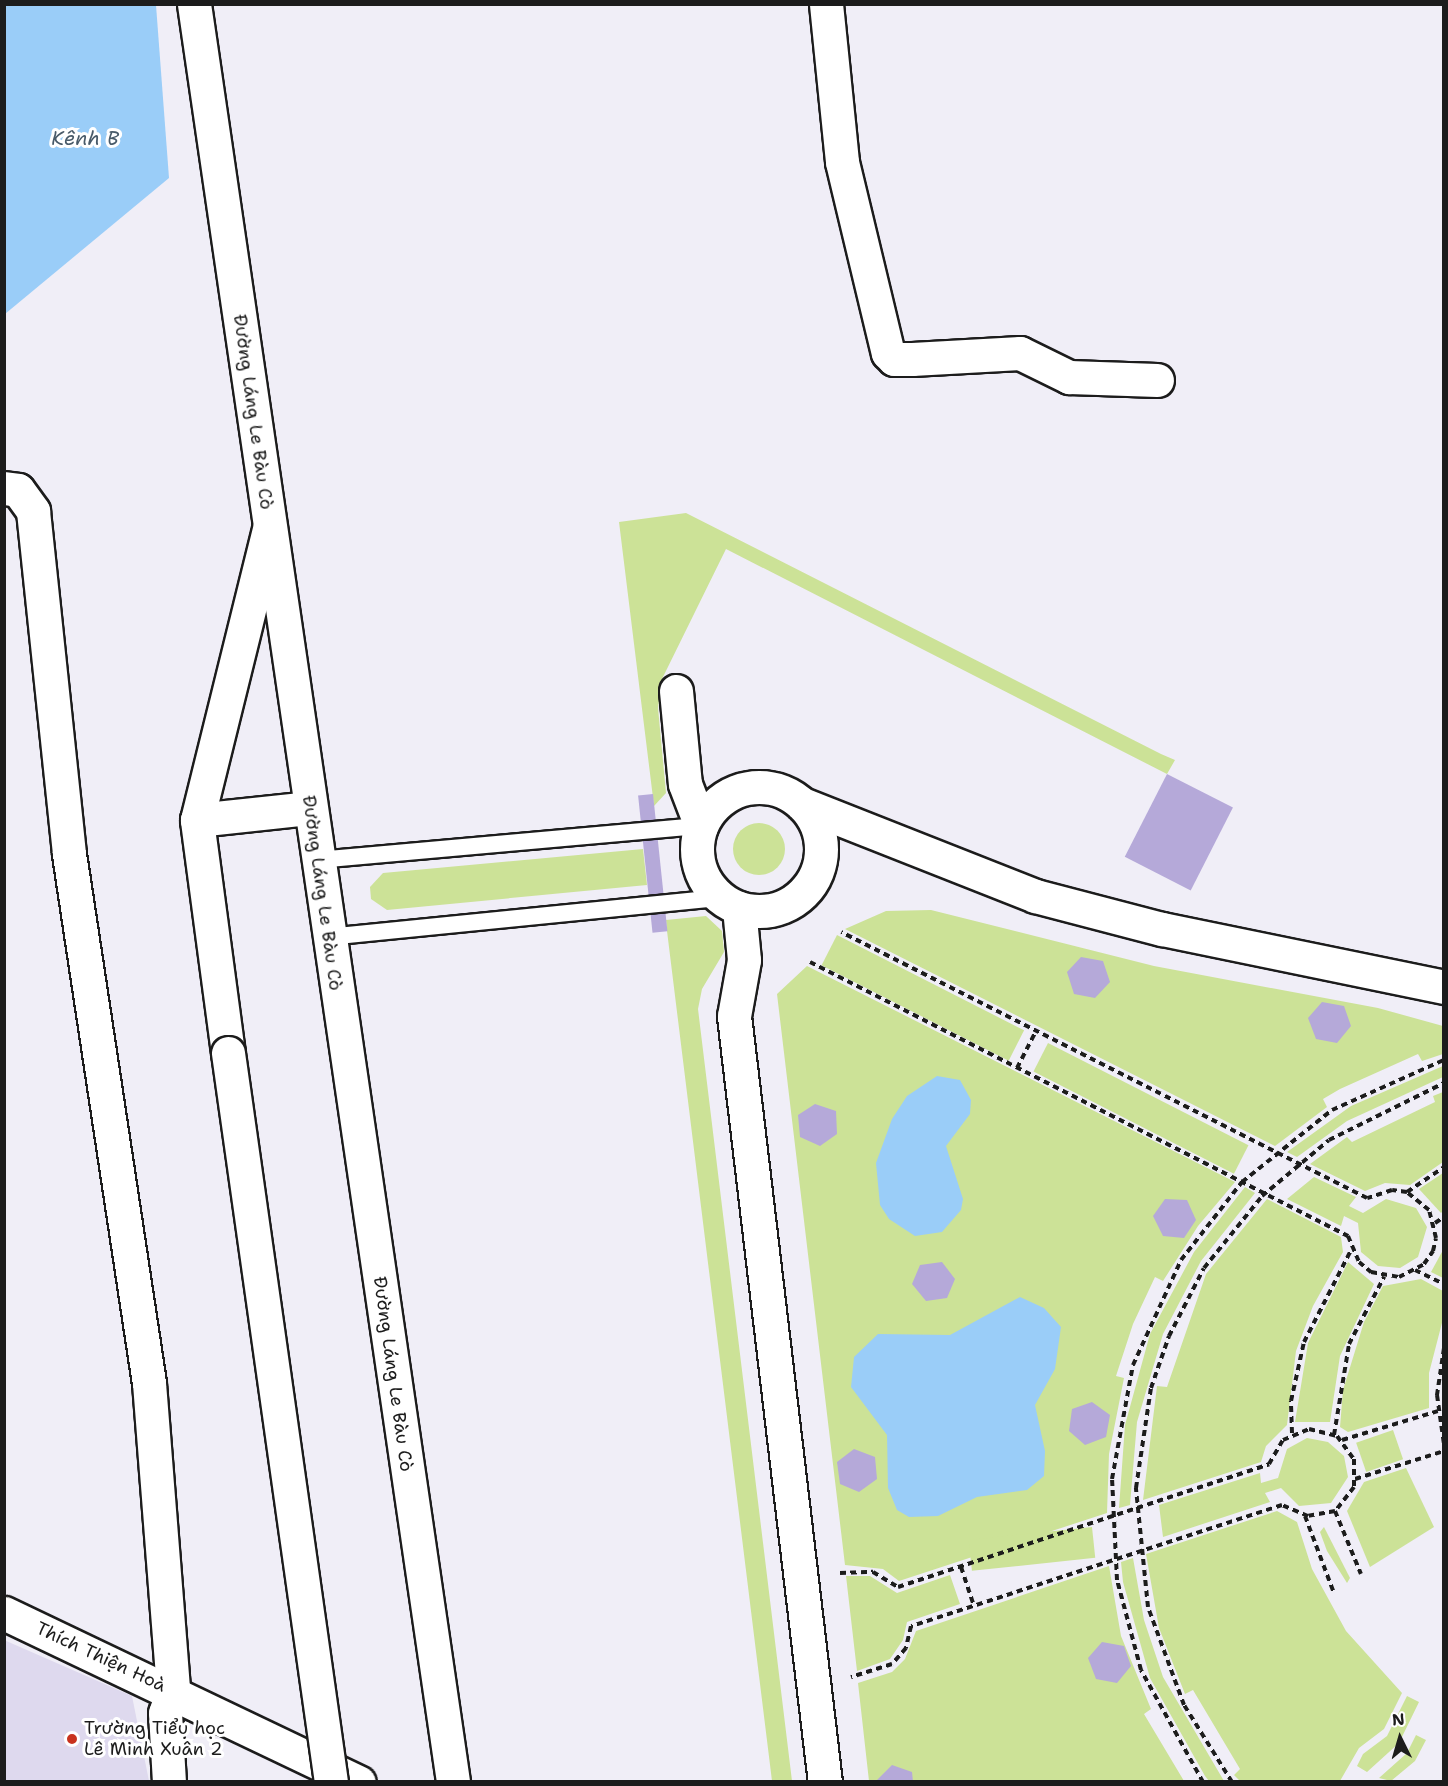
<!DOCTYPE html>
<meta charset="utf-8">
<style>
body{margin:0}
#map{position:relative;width:1448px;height:1786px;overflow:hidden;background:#f0eef7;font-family:"Shantell Sans",sans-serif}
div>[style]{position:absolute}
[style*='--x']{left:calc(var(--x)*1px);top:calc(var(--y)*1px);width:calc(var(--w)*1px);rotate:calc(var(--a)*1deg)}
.built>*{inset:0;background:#ded9ee}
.green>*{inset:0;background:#cce297;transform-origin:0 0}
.round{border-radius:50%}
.water>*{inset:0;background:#9acdf8}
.building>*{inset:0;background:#b5a9d9;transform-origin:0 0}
.path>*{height:4px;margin-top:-2px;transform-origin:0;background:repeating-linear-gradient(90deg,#1c1c1c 0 6px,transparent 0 10.5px)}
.roads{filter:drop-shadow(2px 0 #1c1c1c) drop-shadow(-2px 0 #1c1c1c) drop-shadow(0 2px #1c1c1c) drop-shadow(0 -2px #1c1c1c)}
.lane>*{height:16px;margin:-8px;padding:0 8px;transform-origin:8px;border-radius:8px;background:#fff}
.street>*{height:33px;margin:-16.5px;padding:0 16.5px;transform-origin:16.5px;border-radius:16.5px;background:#fff}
.street>.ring{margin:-16.5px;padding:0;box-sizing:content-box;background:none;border:33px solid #fff;border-radius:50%}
.secondary>*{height:33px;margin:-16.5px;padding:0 16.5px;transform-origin:16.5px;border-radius:16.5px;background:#fff}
.bridges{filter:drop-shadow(2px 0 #1c1c1c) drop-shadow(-2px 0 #1c1c1c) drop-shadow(0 2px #1c1c1c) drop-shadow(0 -2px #1c1c1c)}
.secondary-bridge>*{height:33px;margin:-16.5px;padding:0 16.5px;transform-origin:16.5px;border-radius:16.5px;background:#fff}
.dots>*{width:16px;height:16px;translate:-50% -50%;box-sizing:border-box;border:3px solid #fff;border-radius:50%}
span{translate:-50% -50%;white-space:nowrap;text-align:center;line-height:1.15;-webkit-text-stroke:6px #fff;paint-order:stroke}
.street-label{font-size:18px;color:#1c1c1c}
.poi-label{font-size:18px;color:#1c1c1c}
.left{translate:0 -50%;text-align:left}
.water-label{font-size:20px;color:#485a69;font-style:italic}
.frame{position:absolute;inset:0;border:6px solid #1c1c1c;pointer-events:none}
.north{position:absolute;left:1370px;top:1708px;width:60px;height:60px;-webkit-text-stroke:4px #fff;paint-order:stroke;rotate:355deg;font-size:16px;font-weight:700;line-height:24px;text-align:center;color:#1c1c1c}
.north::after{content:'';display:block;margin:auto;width:21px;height:27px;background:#1c1c1c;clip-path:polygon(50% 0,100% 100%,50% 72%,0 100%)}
</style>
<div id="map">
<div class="built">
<i style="clip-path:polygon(4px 1640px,132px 1696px,149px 1781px,5px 1781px)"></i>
</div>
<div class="green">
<i style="clip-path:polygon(686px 513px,1161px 754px,1175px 760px,1167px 774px,726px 549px,662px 679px,658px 708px,666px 793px,654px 806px,619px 522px)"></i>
<i class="round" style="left:733px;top:823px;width:52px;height:52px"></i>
<i style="clip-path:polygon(643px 849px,647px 885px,387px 910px,371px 899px,370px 887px,383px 873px)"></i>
<i style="clip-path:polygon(931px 910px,1154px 966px,1378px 1008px,1443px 1026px,1443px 1054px,1422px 1061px,1418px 1054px,1340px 1089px,1323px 1099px,1327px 1107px,1275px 1146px,845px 929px,886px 911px)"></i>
<i style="clip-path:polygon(706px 916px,722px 931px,724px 952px,702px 989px,698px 1009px,792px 1781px,772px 1781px,667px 931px,666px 920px)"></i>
<i style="left:837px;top:935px;width:210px;height:34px;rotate:27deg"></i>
<i style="clip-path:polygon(807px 966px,1235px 1182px,1198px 1226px,1163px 1281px,1155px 1277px,1133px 1324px,1116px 1376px,1124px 1378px,1109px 1454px,1107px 1513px,899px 1581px,883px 1569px,845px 1565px,777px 994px)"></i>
<i style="left:1048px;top:1043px;width:225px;height:32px;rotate:27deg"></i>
<i style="clip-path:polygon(1443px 1066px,1443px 1077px,1347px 1121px,1297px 1157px,1287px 1152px,1351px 1106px)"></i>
<i style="clip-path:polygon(1443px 1092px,1443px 1162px,1410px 1185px,1385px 1183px,1365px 1191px,1310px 1164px,1347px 1137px,1352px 1142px,1435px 1102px,1433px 1096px)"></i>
<i style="clip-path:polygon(1443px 1173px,1443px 1211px,1441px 1213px,1419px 1189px)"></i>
<i style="clip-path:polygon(1314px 1177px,1356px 1197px,1349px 1206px,1363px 1213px,1386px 1199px,1416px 1208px,1427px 1227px,1418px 1257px,1400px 1268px,1378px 1266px,1361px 1252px,1358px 1223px,1344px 1216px,1341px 1226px,1287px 1199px)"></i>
<i style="clip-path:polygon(1245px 1187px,1255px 1193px,1201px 1261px,1163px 1334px,1137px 1422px,1130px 1505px,1119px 1508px,1125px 1425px,1150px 1334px,1194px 1252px)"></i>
<i style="clip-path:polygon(1267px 1199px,1341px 1237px,1343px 1252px,1313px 1306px,1296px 1351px,1287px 1425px,1266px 1446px,1261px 1462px,1143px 1500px,1157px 1386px,1167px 1387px,1206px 1274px)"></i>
<i style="clip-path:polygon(1443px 1250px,1443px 1278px,1431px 1272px)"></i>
<i style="clip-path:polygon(1348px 1262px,1374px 1284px,1340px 1356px,1330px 1422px,1295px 1422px,1308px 1343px)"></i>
<i style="clip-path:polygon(1421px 1279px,1443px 1291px,1443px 1319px,1429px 1373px,1429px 1408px,1348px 1432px,1340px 1427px,1343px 1390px,1364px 1322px,1383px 1286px)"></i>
<i style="left:1393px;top:1430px;width:31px;height:39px;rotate:71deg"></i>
<i style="clip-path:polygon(1307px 1438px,1328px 1442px,1344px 1456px,1348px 1477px,1331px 1503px,1299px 1506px,1281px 1488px,1265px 1493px,1270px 1502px,1163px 1537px,1159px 1505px,1260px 1473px,1261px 1483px,1278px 1478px,1287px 1449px)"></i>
<i style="clip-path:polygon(1406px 1468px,1434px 1527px,1370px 1567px,1347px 1511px,1364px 1482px)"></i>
<i style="clip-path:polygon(1277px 1511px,1297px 1522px,1312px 1569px,1346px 1631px,1402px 1693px,1384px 1729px,1359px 1748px,1340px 1781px,1240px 1781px,1234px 1775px,1240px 1769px,1193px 1690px,1185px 1694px,1159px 1628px,1146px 1554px)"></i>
<i style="left:1092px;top:1527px;width:31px;height:124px;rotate:84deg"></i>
<i style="clip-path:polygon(1324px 1527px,1350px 1578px,1347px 1583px,1327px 1551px,1320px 1532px)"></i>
<i style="clip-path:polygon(1133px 1558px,1144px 1620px,1163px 1677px,1224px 1781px,1209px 1781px,1205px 1776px,1150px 1678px,1123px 1582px,1121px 1562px)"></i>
<i style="clip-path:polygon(1109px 1566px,1121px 1636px,1151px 1709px,1144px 1714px,1184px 1781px,869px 1781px,858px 1683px,892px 1672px,905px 1659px,916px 1631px)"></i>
<i style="clip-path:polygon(950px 1575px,960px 1604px,907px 1622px,903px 1640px,890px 1659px,857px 1671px,846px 1576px,870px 1576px,897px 1593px)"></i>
<i style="clip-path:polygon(1407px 1696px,1419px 1702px,1399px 1743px,1367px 1772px,1357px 1766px,1363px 1754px,1387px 1736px)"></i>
<i style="clip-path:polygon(1416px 1735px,1426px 1740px,1415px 1761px,1391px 1781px,1379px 1778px,1407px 1753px)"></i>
</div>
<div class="water">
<i style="clip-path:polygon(5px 4px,156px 5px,169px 178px,5px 314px)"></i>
<i style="clip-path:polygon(937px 1076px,960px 1080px,971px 1100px,970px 1114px,946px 1146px,963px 1199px,961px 1210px,942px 1232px,915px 1236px,889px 1219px,880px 1205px,876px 1163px,892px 1119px,907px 1096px)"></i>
<i style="clip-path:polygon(1020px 1297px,1044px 1308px,1061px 1327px,1055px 1369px,1035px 1405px,1045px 1451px,1044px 1476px,1027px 1490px,977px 1497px,938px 1516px,909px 1517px,897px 1510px,888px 1488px,887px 1435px,851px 1387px,854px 1357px,878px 1334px,950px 1335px)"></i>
</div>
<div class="building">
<i style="left:1167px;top:774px;width:74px;height:93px;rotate:27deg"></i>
<i style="left:653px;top:794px;width:138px;height:15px;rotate:84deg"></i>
<i style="clip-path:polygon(1081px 957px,1103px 961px,1110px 982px,1095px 998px,1074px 994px,1067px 972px)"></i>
<i style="clip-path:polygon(1322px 1002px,1344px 1006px,1351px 1026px,1337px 1043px,1316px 1039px,1308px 1018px)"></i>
<i style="clip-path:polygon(815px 1104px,836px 1111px,837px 1134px,820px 1146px,800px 1137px,798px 1115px)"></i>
<i style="clip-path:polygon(1165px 1199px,1187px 1200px,1196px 1220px,1184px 1238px,1163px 1236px,1153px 1216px)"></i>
<i style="clip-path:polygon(942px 1262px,955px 1279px,947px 1298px,926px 1301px,912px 1284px,920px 1265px)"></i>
<i style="clip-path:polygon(1092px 1402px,1110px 1415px,1106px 1437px,1085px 1445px,1069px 1431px,1072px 1409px)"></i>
<i style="clip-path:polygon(854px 1449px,875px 1457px,877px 1479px,859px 1492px,840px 1484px,837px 1462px)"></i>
<i style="clip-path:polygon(1102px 1642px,1124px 1646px,1131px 1666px,1117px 1683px,1096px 1679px,1088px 1658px)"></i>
<i style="clip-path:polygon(892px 1765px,912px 1772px,913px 1782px,875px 1782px)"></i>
</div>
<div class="path">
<i style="--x:810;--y:962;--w:604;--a:26.99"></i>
<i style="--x:1348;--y:1236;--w:28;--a:67"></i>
<i style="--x:1359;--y:1262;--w:16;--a:40"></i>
<i style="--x:1371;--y:1272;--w:28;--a:10"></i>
<i style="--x:1399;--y:1277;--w:28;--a:-27"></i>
<i style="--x:1424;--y:1264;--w:16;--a:-55"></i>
<i style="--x:1433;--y:1251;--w:13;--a:-77"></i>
<i style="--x:1436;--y:1238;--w:29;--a:-104"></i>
<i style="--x:1429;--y:1210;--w:28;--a:-141"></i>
<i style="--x:1407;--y:1192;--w:15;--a:-172"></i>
<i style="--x:1392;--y:1190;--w:26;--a:162"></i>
<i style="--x:1367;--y:1198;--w:589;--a:-153.17"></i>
<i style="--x:1017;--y:1068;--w:42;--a:-62.8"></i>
<i style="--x:1407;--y:1192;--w:45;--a:-34"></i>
<i style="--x:1435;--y:1223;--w:11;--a:-34"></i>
<i style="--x:1415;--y:1270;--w:32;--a:26"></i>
<i style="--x:1444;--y:1348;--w:48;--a:98.5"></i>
<i style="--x:1437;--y:1395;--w:49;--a:81.9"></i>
<i style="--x:1292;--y:1433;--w:32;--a:-92"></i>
<i style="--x:1291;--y:1401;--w:60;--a:-77.6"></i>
<i style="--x:1304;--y:1342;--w:103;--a:-62.9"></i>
<i style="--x:1334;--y:1435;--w:92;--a:-80.6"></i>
<i style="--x:1349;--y:1344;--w:76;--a:-62.4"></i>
<i style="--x:1342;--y:1440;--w:100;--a:-16.8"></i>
<i style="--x:1355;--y:1479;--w:93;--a:-17.5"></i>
<i style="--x:1335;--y:1511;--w:68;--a:67.6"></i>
<i style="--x:1305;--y:1516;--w:82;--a:69.4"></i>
<i style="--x:961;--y:1567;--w:41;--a:71.6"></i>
<i style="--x:840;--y:1573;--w:33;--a:-2"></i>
<i style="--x:873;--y:1572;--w:29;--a:31"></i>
<i style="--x:898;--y:1587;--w:391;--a:-18.3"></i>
<i style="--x:1269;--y:1464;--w:28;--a:-60"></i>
<i style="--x:1283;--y:1440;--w:28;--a:-23"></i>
<i style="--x:1309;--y:1429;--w:29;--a:14"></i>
<i style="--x:1337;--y:1436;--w:29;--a:54"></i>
<i style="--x:1354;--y:1459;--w:28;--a:90"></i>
<i style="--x:1354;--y:1487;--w:31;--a:128"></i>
<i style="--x:1335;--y:1511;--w:27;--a:170"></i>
<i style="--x:1308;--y:1516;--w:28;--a:-157"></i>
<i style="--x:1282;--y:1505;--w:390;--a:161.9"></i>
<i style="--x:911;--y:1626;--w:23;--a:103"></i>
<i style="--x:906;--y:1648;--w:21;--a:131"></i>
<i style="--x:892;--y:1664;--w:43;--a:162.4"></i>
<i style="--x:1203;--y:1782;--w:128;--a:-119"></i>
<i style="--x:1141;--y:1670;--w:93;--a:-104.9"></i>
<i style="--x:1117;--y:1580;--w:101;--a:-92.8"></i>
<i style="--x:1112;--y:1479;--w:116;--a:-79.6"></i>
<i style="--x:1133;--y:1365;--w:115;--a:-65.4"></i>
<i style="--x:1181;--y:1260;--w:99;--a:-52"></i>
<i style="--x:1242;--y:1182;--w:115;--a:-38.7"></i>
<i style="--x:1332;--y:1110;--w:123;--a:-24.1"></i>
<i style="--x:1232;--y:1782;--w:91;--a:-121.9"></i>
<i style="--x:1184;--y:1705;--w:104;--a:-110.2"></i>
<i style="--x:1148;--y:1607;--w:120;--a:-95.8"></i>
<i style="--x:1136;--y:1488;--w:101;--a:-81.5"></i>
<i style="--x:1151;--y:1388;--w:55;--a:-70.9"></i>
<i style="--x:1169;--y:1336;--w:76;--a:-62.8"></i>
<i style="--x:1204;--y:1268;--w:92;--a:-51.1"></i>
<i style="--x:1262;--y:1196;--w:87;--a:-39.9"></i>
<i style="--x:1329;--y:1140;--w:128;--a:-26.4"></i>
</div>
<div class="roads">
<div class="lane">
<i style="--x:317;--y:860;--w:386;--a:-5.1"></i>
<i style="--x:328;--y:937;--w:394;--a:-5.7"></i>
</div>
<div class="street">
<i style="--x:194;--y:4;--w:1797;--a:81.71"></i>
<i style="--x:826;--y:4;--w:159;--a:84.2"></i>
<i style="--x:842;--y:162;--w:196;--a:76.5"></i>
<i style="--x:888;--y:353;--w:8;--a:45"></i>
<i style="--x:894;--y:359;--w:18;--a:0"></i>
<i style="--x:912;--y:359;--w:108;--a:-3.2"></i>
<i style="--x:1020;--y:353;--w:55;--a:26.1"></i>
<i style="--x:1069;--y:377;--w:88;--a:2"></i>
<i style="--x:4;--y:488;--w:14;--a:8"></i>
<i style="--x:18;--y:490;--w:26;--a:54"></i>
<i style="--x:33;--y:511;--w:345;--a:84"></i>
<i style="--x:69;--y:854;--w:535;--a:81.4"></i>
<i style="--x:149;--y:1383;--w:308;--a:85.5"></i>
<i style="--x:173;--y:1690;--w:24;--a:109"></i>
<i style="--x:165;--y:1713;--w:69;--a:86.7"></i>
<i style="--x:676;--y:691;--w:93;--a:84.5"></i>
<i style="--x:685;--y:784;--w:45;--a:69.1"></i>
<i class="ring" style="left:697px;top:787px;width:91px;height:91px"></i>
<i style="--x:802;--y:804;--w:251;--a:21.5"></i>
<i style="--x:1035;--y:896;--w:131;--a:14.6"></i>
<i style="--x:1162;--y:929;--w:288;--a:11.6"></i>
<i style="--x:739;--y:908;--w:52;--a:84.5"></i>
<i style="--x:744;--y:960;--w:57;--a:100.1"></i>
<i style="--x:734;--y:1016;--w:771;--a:83.23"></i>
</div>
<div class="secondary">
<i style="--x:197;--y:820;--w:114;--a:-6.1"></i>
<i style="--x:228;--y:1053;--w:235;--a:-97.6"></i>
<i style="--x:197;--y:820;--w:301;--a:-76.1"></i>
<i style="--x:4;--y:1613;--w:393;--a:25.5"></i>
</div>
</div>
<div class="bridges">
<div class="secondary-bridge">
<i style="--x:228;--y:1053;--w:736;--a:81.96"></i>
</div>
</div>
<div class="dots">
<i style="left:72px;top:1739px;background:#c8321e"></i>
</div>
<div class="street-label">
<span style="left:253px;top:412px;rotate:82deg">Đường Láng Le Bàu Cò</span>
<span style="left:322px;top:893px;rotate:82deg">Đường Láng Le Bàu Cò</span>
<span style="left:393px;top:1374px;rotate:82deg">Đường Láng Le Bàu Cò</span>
<span style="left:101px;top:1657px;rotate:25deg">Thích Thiện Hoà</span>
</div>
<div class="poi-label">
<span class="left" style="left:84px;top:1739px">Trường Tiểu học<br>Lê Minh Xuân 2</span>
</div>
<div class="water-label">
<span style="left:85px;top:138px">Kênh B</span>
</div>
<div class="frame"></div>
<div class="north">N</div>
</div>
